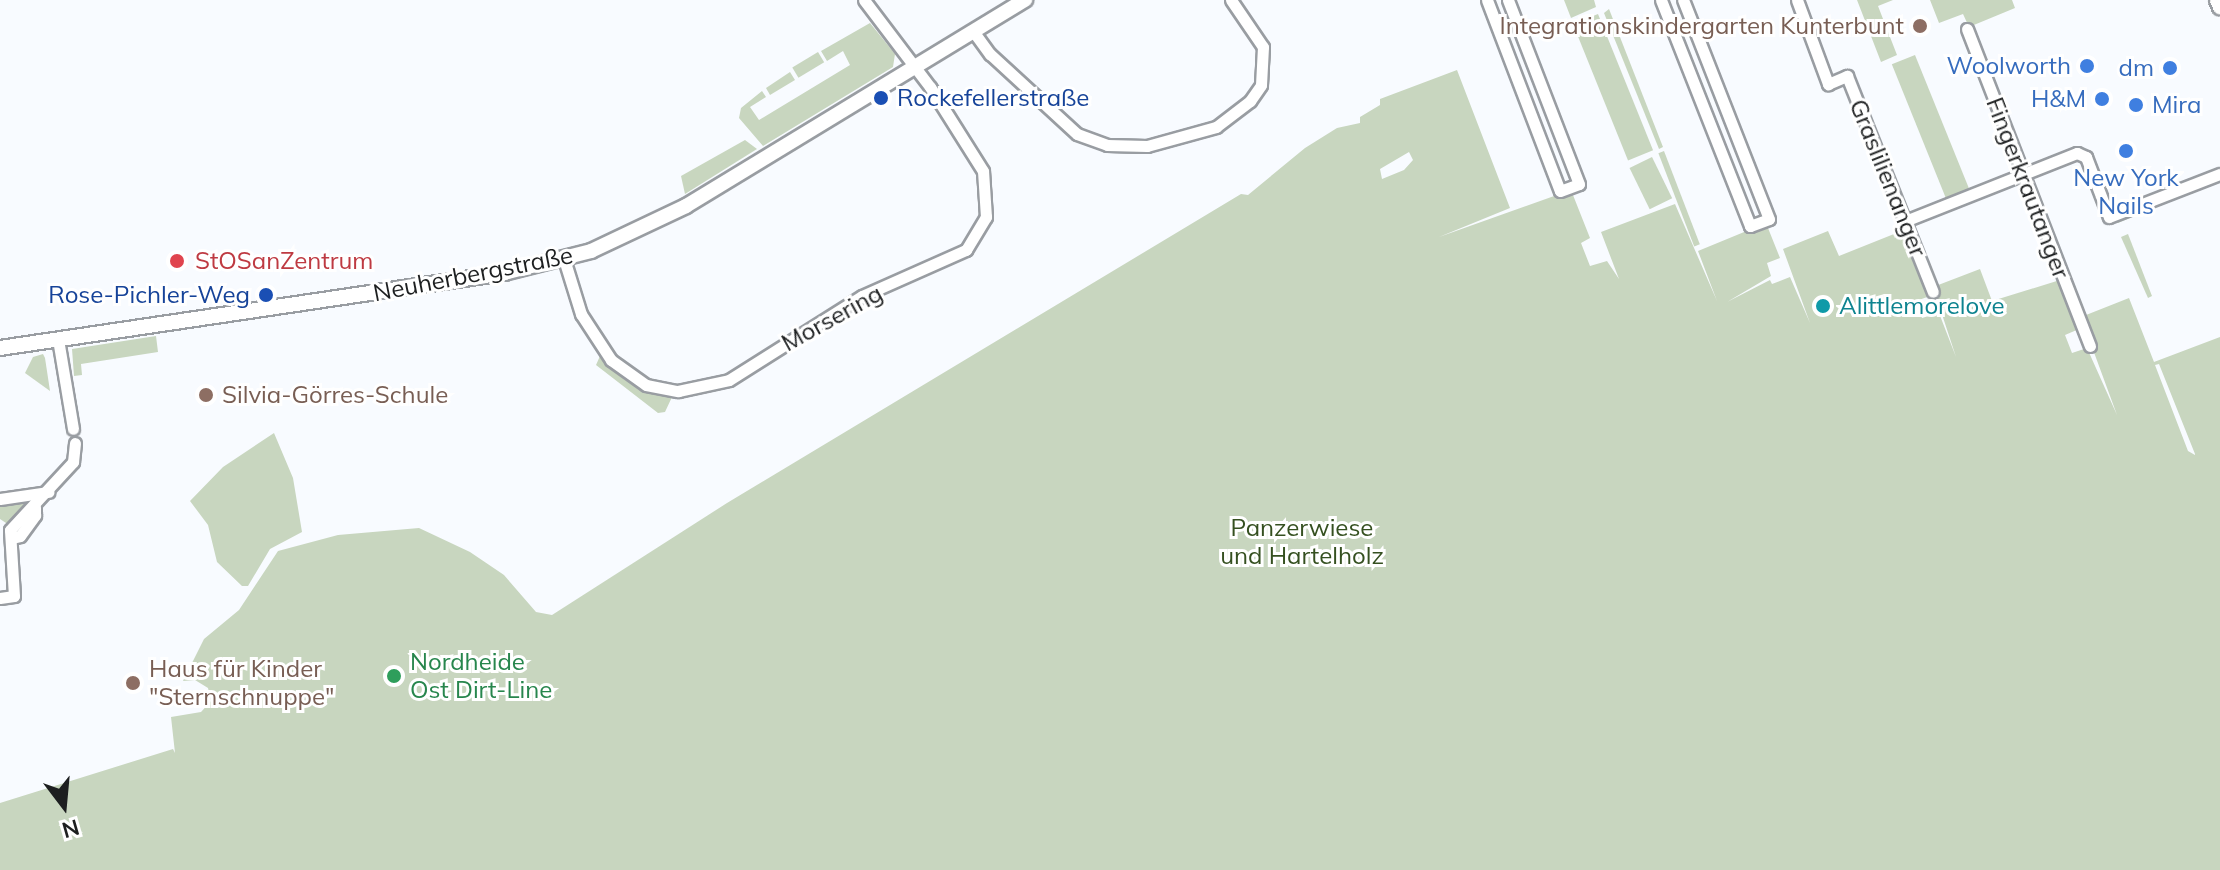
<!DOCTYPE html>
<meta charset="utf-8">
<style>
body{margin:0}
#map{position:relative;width:2220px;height:870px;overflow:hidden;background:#f8fbff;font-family:Mulish,sans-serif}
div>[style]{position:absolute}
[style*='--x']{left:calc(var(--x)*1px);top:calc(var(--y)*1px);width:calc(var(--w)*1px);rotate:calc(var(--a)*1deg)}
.green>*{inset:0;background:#c8d6bf;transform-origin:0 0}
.roads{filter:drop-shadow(2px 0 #999da2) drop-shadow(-2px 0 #999da2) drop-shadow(0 2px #999da2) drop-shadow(0 -2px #999da2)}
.minor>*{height:11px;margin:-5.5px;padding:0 5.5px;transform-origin:5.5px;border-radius:5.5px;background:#fff}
.major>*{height:14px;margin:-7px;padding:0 7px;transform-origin:7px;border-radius:7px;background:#fff}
.dots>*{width:22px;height:22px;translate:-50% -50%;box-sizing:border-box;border:4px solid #fff;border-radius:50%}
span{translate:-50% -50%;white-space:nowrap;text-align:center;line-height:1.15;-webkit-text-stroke:6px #fff;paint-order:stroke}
.education-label{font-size:24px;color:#785e54}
.right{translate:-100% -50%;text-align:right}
.left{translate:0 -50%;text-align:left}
.shop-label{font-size:24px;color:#366cbe}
.transit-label{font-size:24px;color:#164399}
.street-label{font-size:24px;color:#1d1f20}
.health-label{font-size:24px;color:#be3a42}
.culture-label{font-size:24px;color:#0d838f}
.park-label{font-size:24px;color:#355020}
.leisure-label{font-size:24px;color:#27864d}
.north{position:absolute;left:24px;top:766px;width:80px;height:80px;-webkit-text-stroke:6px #fff;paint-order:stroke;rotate:164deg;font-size:22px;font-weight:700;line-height:32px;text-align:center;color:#1d1f20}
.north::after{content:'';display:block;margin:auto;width:28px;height:36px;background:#1d1f20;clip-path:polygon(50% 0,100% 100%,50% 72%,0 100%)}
</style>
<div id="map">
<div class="green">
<i style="clip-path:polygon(1564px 0,1594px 0,1596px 7px,1571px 18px)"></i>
<i style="clip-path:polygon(1857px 0,1893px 0,1878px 6px,1897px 55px,1881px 62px)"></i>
<i style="clip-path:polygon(1930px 0,2012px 0,2015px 8px,1969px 27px,1963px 14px,1939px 23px)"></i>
<i style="clip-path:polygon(1609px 9px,1663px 147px,1659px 149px,1604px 13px)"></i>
<i style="left:1598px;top:14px;width:147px;height:27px;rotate:68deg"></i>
<i style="clip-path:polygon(870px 23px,895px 54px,893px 67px,763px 146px,739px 118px,741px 108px,762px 91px,766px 97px,750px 107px,759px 120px,850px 65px,843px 51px,827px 61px,821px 51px)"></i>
<i style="left:818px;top:52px;width:12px;height:30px;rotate:59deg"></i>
<i style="left:1915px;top:55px;width:146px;height:25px;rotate:68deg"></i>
<i style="clip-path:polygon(evenodd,1457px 70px,1510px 208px,1439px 237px,1571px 190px,1590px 238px,1581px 243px,1590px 266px,1607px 261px,1619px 279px,1601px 232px,1675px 204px,1717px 301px,1698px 251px,1766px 223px,1780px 258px,1767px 263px,1771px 276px,1727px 302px,1770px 280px,1772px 284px,1790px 277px,1810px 323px,1783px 249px,1828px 231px,1839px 256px,1904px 230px,1930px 296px,1916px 301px,1922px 318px,1939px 313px,1956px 357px,1933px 287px,1980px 269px,1992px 301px,2060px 280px,2079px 329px,2065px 335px,2072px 353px,2087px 348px,2117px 415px,2081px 317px,2129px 298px,2154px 362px,2220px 337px,2220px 870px,0 870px,0 803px,173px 749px,175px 753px,171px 717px,201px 712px,211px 701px,208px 688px,195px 680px,183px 681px,204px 639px,239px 610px,278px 551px,338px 535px,419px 528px,470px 552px,504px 575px,536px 612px,552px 615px,727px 503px,1241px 194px,1248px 195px,1305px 148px,1337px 128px,1360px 123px,1360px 117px,1380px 105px,1380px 99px,1457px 70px,1409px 152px,1413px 160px,1404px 170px,1382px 179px,1380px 169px,1409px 152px,1457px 70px,2159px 364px,2195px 454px,2195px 455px,2188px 451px,2155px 365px,2159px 364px)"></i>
<i style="clip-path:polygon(790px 72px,795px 80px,770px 95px,766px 88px)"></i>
<i style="clip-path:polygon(745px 140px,757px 149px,685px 194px,681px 176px)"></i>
<i style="left:1664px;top:151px;width:100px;height:6px;rotate:69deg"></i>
<i style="left:1652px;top:157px;width:46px;height:25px;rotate:64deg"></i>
<i style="clip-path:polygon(2220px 180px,2118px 223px,2117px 219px)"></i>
<i style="clip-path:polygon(2128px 234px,2152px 296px,2148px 298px,2121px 237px)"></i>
<i style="clip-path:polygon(156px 336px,158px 352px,81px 364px,82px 375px,74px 376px,72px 349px)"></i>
<i style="clip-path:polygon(43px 354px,45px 358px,50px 391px,25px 373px,33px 357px)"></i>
<i style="clip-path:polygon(600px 356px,625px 380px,672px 397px,665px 412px,658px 413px,596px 365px)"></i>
<i style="clip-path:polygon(274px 433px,293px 478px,302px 532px,270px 549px,248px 586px,242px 586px,217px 562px,208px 525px,190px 501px,223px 467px)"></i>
<i style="clip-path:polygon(27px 500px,9px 525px,0 519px,0 504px)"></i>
</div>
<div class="roads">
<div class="minor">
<i style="--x:1487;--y:0;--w:204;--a:69.1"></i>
<i style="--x:1560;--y:191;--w:20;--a:-20"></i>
<i style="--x:1579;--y:184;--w:197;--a:-111.1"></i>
<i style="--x:1661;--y:0;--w:243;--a:68.5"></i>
<i style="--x:1750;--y:226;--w:20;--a:-20"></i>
<i style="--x:1769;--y:219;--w:235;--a:-111.4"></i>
<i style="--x:1797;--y:0;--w:90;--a:69.7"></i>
<i style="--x:1828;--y:84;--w:21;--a:-23"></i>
<i style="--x:1847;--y:76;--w:232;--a:68.3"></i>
<i style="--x:1967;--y:29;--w:340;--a:68.8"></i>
<i style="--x:973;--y:31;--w:29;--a:54"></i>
<i style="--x:990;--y:54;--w:118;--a:42.6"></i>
<i style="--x:1077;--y:134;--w:32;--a:20"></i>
<i style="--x:1107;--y:145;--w:40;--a:1.4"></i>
<i style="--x:1147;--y:146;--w:72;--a:-15.4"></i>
<i style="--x:1216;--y:127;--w:43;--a:-37.4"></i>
<i style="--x:1250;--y:101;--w:19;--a:-55"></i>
<i style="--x:1261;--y:85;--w:38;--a:-87"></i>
<i style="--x:1263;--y:47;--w:57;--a:-124.2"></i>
<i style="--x:1905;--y:221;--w:185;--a:-21.6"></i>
<i style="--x:2077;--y:153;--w:10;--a:24"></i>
<i style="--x:2086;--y:157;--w:64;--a:69"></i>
<i style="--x:2109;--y:217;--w:119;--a:-21.2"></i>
<i style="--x:564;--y:259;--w:58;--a:72.8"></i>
<i style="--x:581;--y:314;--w:55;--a:56.9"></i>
<i style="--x:611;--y:360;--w:43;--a:35.5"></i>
<i style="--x:646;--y:385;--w:33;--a:11"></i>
<i style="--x:678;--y:391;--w:52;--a:-12.2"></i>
<i style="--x:729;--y:380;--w:157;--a:-32.3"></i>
<i style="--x:862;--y:296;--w:114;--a:-23.9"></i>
<i style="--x:966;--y:250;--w:39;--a:-59"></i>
<i style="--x:986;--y:217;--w:46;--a:-93.7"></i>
<i style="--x:983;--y:171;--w:99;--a:-122.2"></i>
<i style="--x:930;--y:87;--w:109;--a:-127.2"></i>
<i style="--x:58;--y:339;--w:91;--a:80.5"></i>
<i style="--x:0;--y:499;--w:49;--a:-8.3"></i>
<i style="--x:12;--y:538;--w:8;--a:-14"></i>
<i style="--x:20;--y:536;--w:26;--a:-54"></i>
<i style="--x:35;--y:515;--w:8;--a:-90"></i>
<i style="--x:0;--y:598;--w:14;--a:-8"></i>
<i style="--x:14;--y:596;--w:66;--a:-93.5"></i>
<i style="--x:10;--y:530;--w:93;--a:-47.2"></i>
<i style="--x:73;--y:462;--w:19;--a:-84"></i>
</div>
<div class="major">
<i style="--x:2217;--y:0;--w:8;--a:67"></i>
<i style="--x:0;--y:348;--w:510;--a:-8.46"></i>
<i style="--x:504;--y:273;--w:90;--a:-14.2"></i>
<i style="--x:591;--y:251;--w:105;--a:-25.3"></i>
<i style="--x:686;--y:206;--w:397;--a:-31.3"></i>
</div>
</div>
<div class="dots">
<i style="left:1920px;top:26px;background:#8d6e63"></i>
<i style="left:2087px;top:66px;background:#3f7fe0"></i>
<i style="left:2170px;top:68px;background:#3f7fe0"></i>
<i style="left:881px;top:98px;background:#1a4fb4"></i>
<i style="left:2102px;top:99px;background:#3f7fe0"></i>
<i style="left:2136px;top:105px;background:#3f7fe0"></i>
<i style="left:2126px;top:151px;background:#3f7fe0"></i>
<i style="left:177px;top:261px;background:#e0444e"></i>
<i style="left:266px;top:295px;background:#1a4fb4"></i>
<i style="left:1823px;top:306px;background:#0f9aa8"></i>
<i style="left:206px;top:395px;background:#8d6e63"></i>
<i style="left:394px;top:676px;background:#2e9e5b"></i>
<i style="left:133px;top:683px;background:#8d6e63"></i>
</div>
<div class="education-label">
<span class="right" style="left:1904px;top:26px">Integrationskindergarten Kunterbunt</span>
<span class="left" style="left:222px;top:395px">Silvia-Görres-Schule</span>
<span class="left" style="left:149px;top:683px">Haus für Kinder<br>"Sternschnuppe"</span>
</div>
<div class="shop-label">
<span class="right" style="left:2071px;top:66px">Woolworth</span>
<span class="right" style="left:2154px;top:68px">dm</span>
<span class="right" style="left:2086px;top:99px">H&amp;M</span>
<span class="left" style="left:2152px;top:105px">Mira</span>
<span style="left:2126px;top:192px">New York<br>Nails</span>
</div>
<div class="transit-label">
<span class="left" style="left:897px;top:98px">Rockefellerstraße</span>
<span class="right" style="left:250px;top:295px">Rose-Pichler-Weg</span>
</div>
<div class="street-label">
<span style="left:1888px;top:178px;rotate:68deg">Graslilienanger</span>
<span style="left:2028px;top:188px;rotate:69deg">Fingerkrautanger</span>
<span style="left:473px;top:274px;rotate:-11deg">Neuherbergstraße</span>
<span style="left:832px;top:318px;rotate:-29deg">Morsering</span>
</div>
<div class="health-label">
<span class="left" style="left:195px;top:261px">StOSanZentrum</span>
</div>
<div class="culture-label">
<span class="left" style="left:1839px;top:306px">Alittlemorelove</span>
</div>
<div class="park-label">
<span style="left:1302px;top:542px">Panzerwiese<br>und Hartelholz</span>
</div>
<div class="leisure-label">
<span class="left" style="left:410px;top:676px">Nordheide<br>Ost Dirt-Line</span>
</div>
<div class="north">N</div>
</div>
